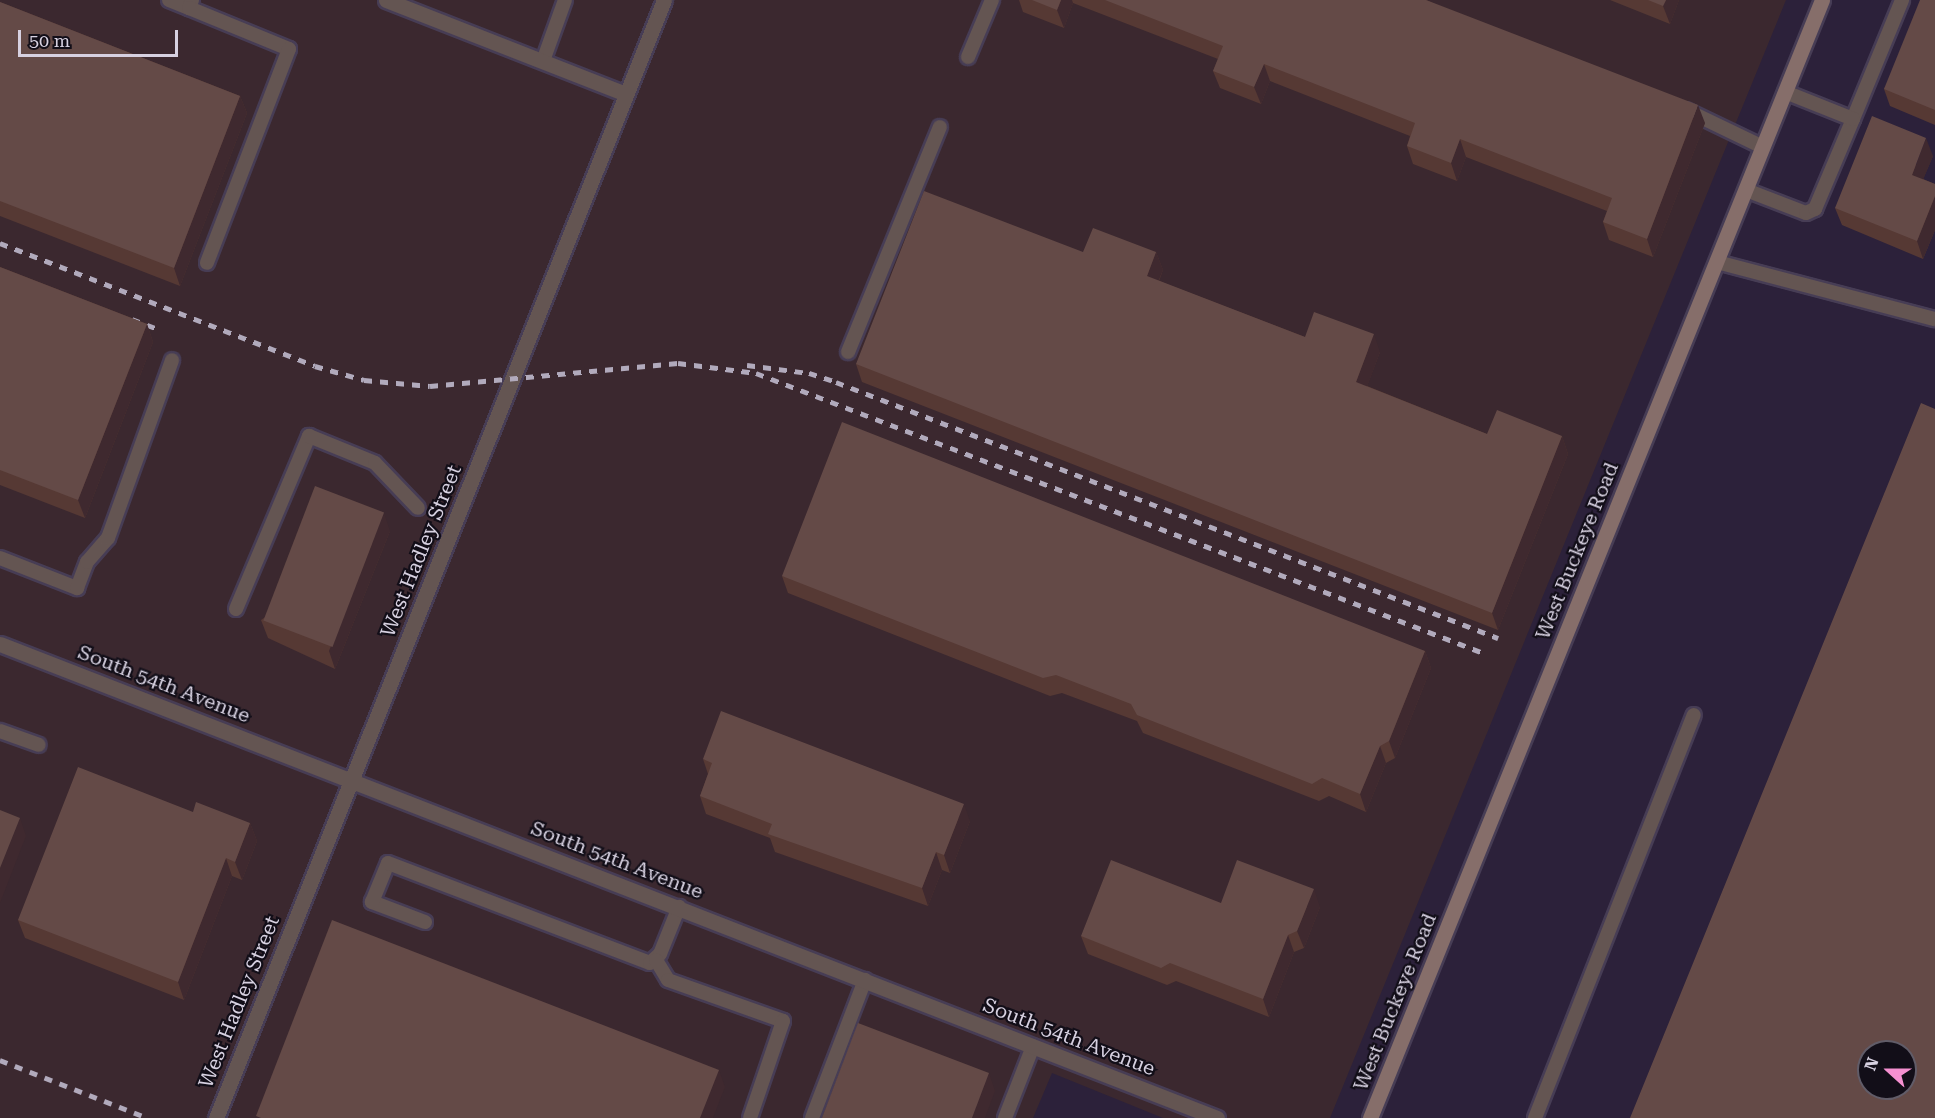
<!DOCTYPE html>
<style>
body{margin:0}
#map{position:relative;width:1935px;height:1118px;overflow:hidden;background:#2c213a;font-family:"Roboto Serif",serif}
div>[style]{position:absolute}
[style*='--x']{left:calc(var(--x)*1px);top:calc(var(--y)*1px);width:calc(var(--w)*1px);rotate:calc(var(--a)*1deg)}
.industrial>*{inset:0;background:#3b282f}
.roads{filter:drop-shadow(2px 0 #473d55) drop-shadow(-2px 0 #473d55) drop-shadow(0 2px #473d55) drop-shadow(0 -2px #473d55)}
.lane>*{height:14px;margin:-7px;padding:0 7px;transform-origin:7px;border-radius:7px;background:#645552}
.street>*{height:15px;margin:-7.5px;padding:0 7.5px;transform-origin:7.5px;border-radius:7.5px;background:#645552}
.secondary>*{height:15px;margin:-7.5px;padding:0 7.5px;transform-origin:7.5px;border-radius:7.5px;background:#866e6a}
.rail>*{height:4.5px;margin-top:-2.25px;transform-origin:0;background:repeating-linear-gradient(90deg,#b1aabc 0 8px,transparent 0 16px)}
.wall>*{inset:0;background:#563934}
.shaded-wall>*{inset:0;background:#3f292f}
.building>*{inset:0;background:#644a47;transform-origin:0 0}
span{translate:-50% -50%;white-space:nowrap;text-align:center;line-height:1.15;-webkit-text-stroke:4.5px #120e18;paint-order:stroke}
.street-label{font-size:20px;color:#d7d1e1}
.north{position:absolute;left:1857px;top:1040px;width:60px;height:60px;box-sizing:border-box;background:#120e18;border:2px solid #615c68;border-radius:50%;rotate:291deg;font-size:16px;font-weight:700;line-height:24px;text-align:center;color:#d7d1e1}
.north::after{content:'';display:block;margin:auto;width:21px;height:27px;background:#f590d1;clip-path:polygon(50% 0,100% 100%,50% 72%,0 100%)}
.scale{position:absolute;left:18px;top:30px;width:160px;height:27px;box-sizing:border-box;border:3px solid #d7d1e1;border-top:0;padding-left:8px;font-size:18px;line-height:21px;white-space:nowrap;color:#d7d1e1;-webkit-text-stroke:4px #120e18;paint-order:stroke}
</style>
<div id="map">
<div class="industrial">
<i style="clip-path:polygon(0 0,1786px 0,1330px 1118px,1163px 1118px,1052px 1073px,1033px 1118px,0 1118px)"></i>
</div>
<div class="roads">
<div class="lane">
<i style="--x:169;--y:0;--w:22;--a:22"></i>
<i style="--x:189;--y:8;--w:9;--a:-69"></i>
<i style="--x:189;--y:8;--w:108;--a:22.3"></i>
<i style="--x:289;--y:49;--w:229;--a:111"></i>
<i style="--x:968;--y:57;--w:62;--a:-67.2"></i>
<i style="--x:543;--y:61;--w:65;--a:-70.2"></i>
<i style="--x:1686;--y:110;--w:85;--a:25.7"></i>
<i style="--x:1853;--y:119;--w:129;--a:-67.6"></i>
<i style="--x:1746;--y:190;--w:64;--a:21"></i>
<i style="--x:1806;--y:213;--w:10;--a:-24"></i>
<i style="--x:1815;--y:209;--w:98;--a:-67.1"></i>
<i style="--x:1853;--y:119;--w:73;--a:-158.3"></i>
<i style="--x:1717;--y:262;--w:225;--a:14.7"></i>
<i style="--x:848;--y:352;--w:243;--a:-67.8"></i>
<i style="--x:0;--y:558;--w:83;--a:21.3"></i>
<i style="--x:77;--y:588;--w:28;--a:-69"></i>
<i style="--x:87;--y:562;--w:32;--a:-49"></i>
<i style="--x:108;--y:538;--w:189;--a:-70.2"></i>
<i style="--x:236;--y:609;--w:188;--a:-67.1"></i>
<i style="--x:309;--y:436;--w:71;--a:22.2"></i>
<i style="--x:375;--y:463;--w:62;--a:46.3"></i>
<i style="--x:0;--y:731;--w:41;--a:19.7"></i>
<i style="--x:425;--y:922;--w:57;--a:-159.3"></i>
<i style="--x:372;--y:902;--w:42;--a:-67.7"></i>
<i style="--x:388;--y:863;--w:280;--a:20.9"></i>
<i style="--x:650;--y:963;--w:13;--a:-42"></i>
<i style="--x:660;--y:954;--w:51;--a:-68"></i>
<i style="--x:656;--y:960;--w:23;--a:59"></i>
<i style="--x:668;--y:980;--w:122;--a:19.6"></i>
<i style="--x:783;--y:1021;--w:102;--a:108.8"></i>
<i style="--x:812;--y:1118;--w:148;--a:-69"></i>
<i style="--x:1005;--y:1118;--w:77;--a:-68.7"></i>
<i style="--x:1535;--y:1118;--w:433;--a:-68.5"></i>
</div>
<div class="street">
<i style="--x:386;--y:0;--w:258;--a:21.4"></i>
<i style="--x:0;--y:644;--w:1306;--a:21.28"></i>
<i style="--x:216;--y:1118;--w:1204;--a:-68.16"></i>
</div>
<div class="secondary">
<i style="--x:1370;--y:1118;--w:1206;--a:-67.99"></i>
</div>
</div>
<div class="rail">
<i style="--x:0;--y:243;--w:338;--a:21.3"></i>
<i style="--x:315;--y:366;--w:51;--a:15.9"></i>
<i style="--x:364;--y:380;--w:66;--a:5.2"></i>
<i style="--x:430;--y:386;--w:249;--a:-5.3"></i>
<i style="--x:678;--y:363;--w:79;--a:7.3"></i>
<i style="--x:756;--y:373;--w:782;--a:21.05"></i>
<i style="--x:132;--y:319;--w:30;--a:21"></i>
<i style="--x:747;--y:365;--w:63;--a:7.4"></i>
<i style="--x:809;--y:373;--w:28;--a:18"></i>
<i style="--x:836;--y:382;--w:710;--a:21.14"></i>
<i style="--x:0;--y:1060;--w:159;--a:21.4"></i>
</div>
<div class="wall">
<i style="clip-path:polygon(1019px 0,1426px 0,1705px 123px,1653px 257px,1609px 240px,1603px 222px,1607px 211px,1466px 157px,1457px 181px,1413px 164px,1407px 146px,1410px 136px,1270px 81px,1261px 104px,1220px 88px,1213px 71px,1218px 59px,1073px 3px,1064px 28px,1023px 12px)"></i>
<i style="clip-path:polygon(1610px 0,1679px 0,1670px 24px)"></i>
<i style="clip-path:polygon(1935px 0,1935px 125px,1890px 106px,1884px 89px)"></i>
<i style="clip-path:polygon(0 2px,240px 96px,247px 113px,180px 286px,0 216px)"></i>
<i style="clip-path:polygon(1933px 156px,1923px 179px,1935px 184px,1935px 230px,1923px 259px,1842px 225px,1835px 208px)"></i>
<i style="clip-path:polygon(1083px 252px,1156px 252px,1163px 270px,1159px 281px,1305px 337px,1380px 352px,1367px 386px,1487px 434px,1562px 436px,1568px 454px,1498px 630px,862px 382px,856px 364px)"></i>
<i style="clip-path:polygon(0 267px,147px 324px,153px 342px,85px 518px,0 485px)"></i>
<i style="clip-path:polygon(390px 531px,335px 669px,268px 638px,261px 620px)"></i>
<i style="clip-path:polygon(782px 576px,1425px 651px,1431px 668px,1395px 758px,1386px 763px,1366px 812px,1329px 796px,1319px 801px,1143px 733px,1137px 721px,1062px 693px,1050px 696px,788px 593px)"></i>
<i style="clip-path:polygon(703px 759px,970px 821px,950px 873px,942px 870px,928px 906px,775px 852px,770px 838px,706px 814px,700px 796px,708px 774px)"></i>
<i style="clip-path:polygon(250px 823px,257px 841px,242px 880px,232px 876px,184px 1000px,25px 938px,18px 920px)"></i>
<i style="clip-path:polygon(1221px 903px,1320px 907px,1304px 948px,1294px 952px,1269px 1017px,1176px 981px,1167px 985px,1088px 954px,1081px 936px)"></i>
</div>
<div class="shaded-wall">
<i style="clip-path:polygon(1061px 0,1072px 0,1073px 3px,1064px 28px,1057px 10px)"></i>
<i style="clip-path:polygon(1666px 0,1679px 0,1670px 24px,1663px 6px)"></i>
<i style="clip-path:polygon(1264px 64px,1270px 81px,1261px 104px,1254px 87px)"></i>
<i style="clip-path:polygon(240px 96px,247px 113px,180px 286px,174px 268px)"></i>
<i style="clip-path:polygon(1698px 105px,1705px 123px,1653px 257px,1647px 239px)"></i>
<i style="clip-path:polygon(1926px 138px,1933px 156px,1918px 192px,1912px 175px)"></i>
<i style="clip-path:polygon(1460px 139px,1466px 157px,1457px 181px,1451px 163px)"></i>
<i style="clip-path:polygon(1935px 196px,1935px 230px,1923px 259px,1917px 241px)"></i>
<i style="clip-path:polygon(1156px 252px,1163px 270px,1153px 294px,1147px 276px)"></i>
<i style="clip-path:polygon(147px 324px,153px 342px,85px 518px,78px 500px)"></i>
<i style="clip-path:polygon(1374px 334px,1380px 352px,1362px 400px,1356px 382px)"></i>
<i style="clip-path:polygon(1562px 436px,1568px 454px,1498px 630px,1492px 613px)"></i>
<i style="clip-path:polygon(384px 513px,390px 531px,335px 669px,329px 651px)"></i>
<i style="clip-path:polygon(1425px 651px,1431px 668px,1395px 758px,1389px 741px)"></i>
<i style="clip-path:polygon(1380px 746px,1386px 763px,1366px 812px,1360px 794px)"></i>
<i style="clip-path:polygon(964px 804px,970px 821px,950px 873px,944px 855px)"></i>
<i style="clip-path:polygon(20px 818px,26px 836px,0 903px,0 868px)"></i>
<i style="clip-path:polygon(250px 823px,257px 841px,242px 880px,235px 862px)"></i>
<i style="clip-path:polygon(936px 852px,942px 870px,928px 906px,922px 888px)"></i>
<i style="clip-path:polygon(226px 858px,232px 876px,184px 1000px,178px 982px)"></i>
<i style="clip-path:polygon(1314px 889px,1320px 907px,1304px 948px,1297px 931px)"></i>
<i style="clip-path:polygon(1288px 935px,1294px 952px,1269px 1017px,1263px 999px)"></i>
<i style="clip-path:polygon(719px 1070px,725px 1087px,713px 1118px,700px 1118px)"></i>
<i style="clip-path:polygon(989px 1073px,995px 1091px,985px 1118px,972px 1118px)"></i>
</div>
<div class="building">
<i style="clip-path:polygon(1032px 0,1061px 0,1057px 10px)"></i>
<i style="clip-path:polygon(1105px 0,1426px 0,1698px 105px,1647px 239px,1603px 222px,1612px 198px,1460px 139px,1451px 163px,1407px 146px,1415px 123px,1264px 64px,1254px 87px,1213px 71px,1223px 46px)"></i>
<i style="clip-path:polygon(1648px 0,1666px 0,1663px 6px)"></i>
<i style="clip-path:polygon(1920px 0,1935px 0,1935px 110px,1884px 89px)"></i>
<i style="clip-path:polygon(0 2px,240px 96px,174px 268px,0 201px)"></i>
<i style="clip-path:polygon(1872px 116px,1926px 138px,1912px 175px,1935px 184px,1935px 196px,1917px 241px,1835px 208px)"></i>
<i style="clip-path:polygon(924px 191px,1083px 252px,1093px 228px,1156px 252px,1147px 276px,1305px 337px,1314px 312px,1374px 334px,1356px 382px,1487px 434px,1497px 410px,1562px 436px,1492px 613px,856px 364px)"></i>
<i style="clip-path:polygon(0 267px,147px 324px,78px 500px,0 470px)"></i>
<i style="clip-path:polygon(evenodd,1921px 403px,1935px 409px,1935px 1118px,1630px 1118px,1921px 403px,1869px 1052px,1905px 1052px,1905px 1088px,1869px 1088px,1869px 1052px)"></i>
<i style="clip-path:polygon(842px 422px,1425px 651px,1389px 741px,1380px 746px,1360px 794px,1322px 778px,1312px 784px,1137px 715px,1131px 704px,1056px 675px,1043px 678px,782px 576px)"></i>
<i style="left:315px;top:486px;width:74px;height:144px;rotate:21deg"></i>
<i style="clip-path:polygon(721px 711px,964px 804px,944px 855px,936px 852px,922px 888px,768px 834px,772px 824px,700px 796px,712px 763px,703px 759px)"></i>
<i style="clip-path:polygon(78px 767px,193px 812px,196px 802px,250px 823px,235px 862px,226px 858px,178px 982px,18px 920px)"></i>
<i style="clip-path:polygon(0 810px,20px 818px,0 868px)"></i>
<i style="clip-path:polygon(1111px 860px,1221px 903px,1237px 860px,1314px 889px,1297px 931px,1288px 935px,1263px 999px,1170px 963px,1161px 968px,1081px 936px)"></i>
<i style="clip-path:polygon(332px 920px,719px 1070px,700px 1118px,261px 1118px,256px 1116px)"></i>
<i style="clip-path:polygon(858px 1023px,989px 1073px,972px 1118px,822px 1118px)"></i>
</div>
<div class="street-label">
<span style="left:421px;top:551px;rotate:-68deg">West Hadley Street</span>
<span style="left:1577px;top:551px;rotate:-68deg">West Buckeye Road</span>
<span style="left:164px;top:684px;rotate:21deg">South 54th Avenue</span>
<span style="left:617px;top:860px;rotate:21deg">South 54th Avenue</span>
<span style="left:239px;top:1002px;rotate:-68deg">West Hadley Street</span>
<span style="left:1395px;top:1002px;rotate:-68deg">West Buckeye Road</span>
<span style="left:1069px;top:1037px;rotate:21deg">South 54th Avenue</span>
</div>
<div class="north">N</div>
<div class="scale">50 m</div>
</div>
